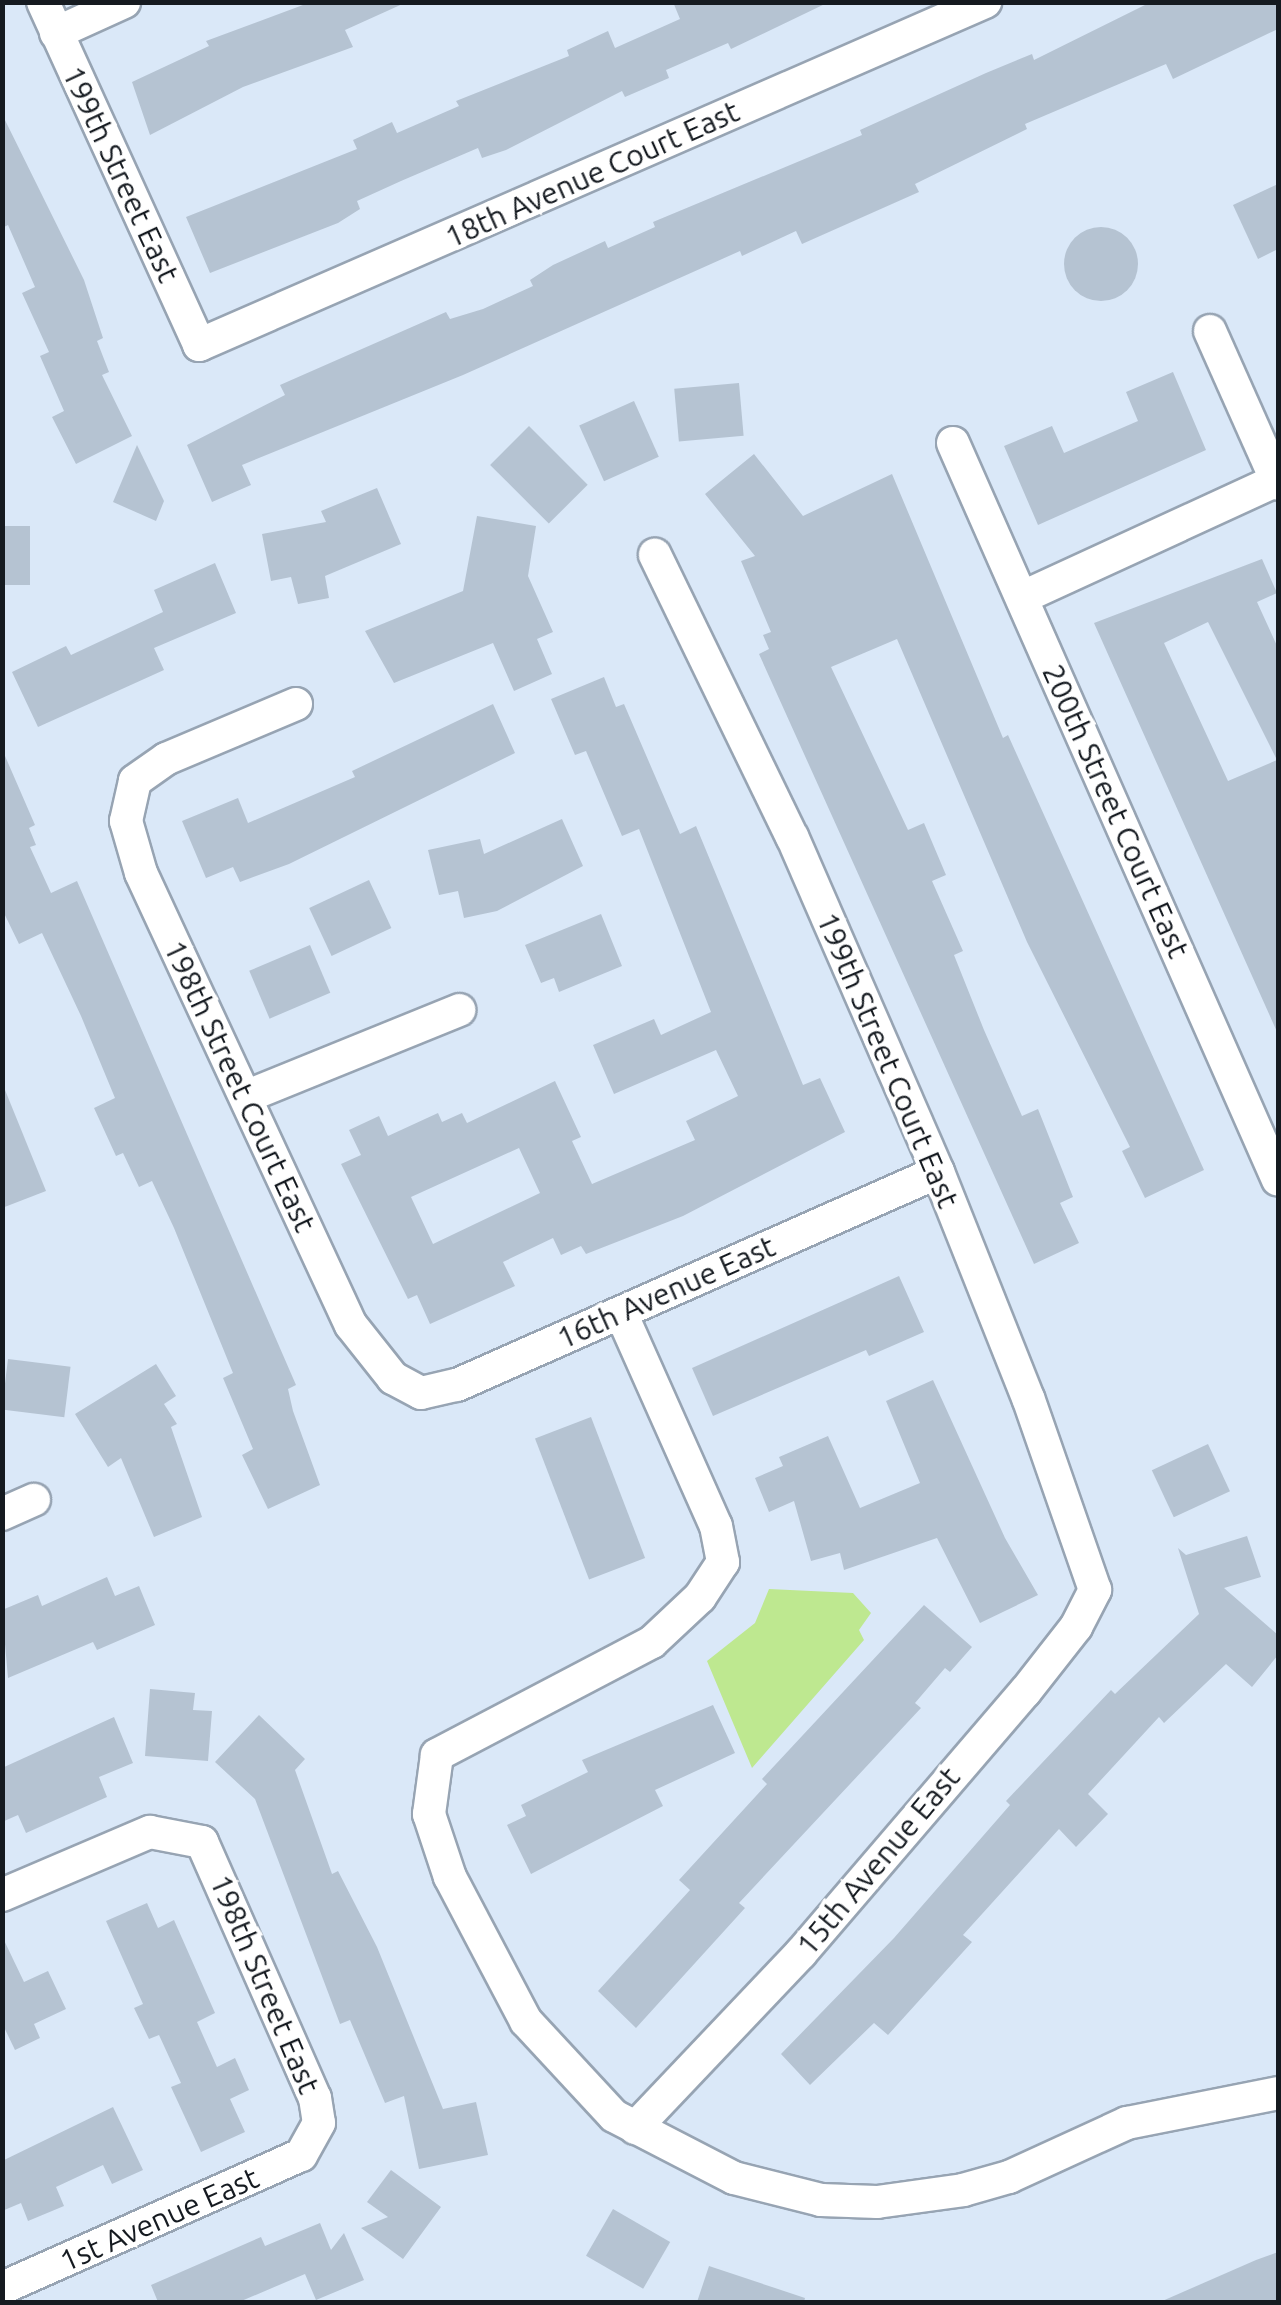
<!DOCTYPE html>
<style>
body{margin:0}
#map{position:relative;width:1281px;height:2305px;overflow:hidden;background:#dae8f8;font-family:Ubuntu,sans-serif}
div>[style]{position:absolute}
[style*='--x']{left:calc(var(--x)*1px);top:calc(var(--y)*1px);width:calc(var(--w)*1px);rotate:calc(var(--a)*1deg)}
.green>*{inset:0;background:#bee890}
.building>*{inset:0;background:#b5c3d2;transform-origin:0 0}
.round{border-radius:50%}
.roads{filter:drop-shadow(2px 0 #97a4b3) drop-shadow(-2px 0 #97a4b3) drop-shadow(0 2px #97a4b3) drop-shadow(0 -2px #97a4b3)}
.minor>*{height:32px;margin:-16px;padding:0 16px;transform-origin:16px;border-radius:16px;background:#fff}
span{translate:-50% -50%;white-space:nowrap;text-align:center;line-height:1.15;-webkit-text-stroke:8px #fff;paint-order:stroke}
.street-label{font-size:30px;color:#151a20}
.frame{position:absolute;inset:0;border:5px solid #151a20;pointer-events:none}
</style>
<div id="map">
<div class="green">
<i style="clip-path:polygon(769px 1589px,853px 1593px,871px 1613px,859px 1630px,864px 1640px,752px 1768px,707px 1661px,755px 1623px)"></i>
</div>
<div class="building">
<i style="clip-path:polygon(311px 2px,407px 2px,345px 30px,353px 47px,243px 87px,150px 135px,132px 82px,209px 46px,206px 41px)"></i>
<i style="clip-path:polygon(673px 2px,829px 2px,731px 49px,728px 43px,666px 70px,669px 78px,625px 97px,622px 91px,506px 150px,482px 158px,478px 148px,401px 181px,357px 201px,360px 209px,338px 223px,210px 273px,186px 217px,357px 149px,353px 140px,392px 122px,397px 133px,459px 106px,456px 101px,569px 56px,567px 50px,608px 31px,615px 48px,680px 19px)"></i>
<i style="clip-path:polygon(1151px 2px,1278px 2px,1278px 29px,1173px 79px,1166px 64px,1025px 124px,1027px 129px,915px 184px,919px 192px,802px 244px,796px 231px,742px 256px,740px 251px,463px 375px,242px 465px,251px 485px,212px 502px,187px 445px,285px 395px,280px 385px,446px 312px,450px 319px,483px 309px,533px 286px,530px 280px,553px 265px,605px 241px,608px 248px,655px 227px,653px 222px,862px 135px,860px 130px,986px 73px,1032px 54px,1034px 60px)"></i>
<i style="clip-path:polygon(2px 114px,84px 280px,103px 338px,97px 341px,109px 372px,102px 375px,132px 436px,76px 464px,52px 417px,64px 411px,40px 356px,49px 352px,22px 293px,35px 287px,8px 225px,2px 228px)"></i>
<i style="clip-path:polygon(1278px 184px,1278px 249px,1258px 259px,1233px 205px)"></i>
<i class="round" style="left:1064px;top:227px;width:74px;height:74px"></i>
<i style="clip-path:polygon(1173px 372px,1206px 450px,1038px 525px,1004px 446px,1052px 426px,1064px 453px,1138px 421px,1126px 392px)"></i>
<i style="left:739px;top:383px;width:53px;height:65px;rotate:85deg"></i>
<i style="left:634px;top:401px;width:61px;height:60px;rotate:66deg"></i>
<i style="left:529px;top:426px;width:83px;height:55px;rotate:45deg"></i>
<i style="clip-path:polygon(137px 445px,164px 501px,156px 521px,113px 502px)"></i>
<i style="clip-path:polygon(754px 454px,803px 516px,892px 474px,1003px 738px,1008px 735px,1204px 1170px,1145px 1198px,1122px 1151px,1130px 1147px,1027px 942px,897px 639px,831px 667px,908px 830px,924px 823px,946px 875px,932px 881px,963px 951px,954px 955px,984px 1030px,1022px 1116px,1038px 1109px,1073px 1197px,1060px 1203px,1079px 1243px,1034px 1264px,759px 654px,769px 649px,763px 635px,771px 632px,741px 561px,755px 556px,705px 494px)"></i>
<i style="clip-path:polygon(377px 488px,401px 544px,325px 576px,329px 598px,298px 604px,291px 577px,271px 581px,262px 534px,326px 522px,321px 511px)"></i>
<i style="clip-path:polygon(477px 516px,536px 526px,528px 576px,553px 632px,537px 639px,552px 674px,514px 691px,493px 643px,394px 683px,365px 631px,463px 591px)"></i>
<i style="left:2px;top:526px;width:28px;height:59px"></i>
<i style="clip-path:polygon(evenodd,1262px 559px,1277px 593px,1257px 602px,1278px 648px,1278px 1034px,1094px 623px,1262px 559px,1208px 622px,1277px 760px,1228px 781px,1164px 643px,1208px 622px)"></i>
<i style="clip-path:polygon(215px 563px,236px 613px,154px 648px,164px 670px,38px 727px,12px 672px,66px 646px,71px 655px,163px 612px,154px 590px)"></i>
<i style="clip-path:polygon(evenodd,604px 677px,616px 707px,624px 704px,680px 834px,696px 826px,803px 1085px,820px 1078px,845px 1132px,683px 1216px,586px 1254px,581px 1246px,561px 1255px,553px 1238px,503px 1262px,515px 1286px,430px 1324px,417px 1295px,408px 1299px,341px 1164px,361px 1155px,349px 1130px,379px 1116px,388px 1136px,438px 1113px,442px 1122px,462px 1113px,467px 1123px,555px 1081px,581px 1137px,572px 1141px,592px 1184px,695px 1140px,686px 1121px,738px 1096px,716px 1050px,614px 1094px,593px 1045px,654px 1019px,661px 1035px,711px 1012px,639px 829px,622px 836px,586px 751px,575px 755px,551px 699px,604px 677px,519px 1148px,540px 1193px,433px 1244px,411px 1197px,519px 1148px)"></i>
<i style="clip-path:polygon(493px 704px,515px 753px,289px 864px,240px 882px,233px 867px,206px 878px,182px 821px,238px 798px,248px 823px,355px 777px,352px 771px)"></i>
<i style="clip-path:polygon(2px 749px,35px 825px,29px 828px,36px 845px,30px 847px,51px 893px,77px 881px,296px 1385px,288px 1389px,293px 1411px,320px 1485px,268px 1509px,242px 1455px,253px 1449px,223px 1378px,233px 1373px,174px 1228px,152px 1181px,139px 1187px,123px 1153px,116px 1156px,94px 1108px,115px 1098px,81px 1016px,42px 933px,19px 944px,2px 909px)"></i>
<i style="clip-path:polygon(562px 819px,583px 866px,497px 911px,464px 918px,458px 891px,439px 895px,428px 850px,480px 839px,484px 854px)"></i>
<i style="left:369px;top:880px;width:53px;height:66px;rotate:65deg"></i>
<i style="clip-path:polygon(601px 914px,622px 966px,559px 992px,554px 978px,541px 983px,525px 945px)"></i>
<i style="left:310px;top:945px;width:52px;height:66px;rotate:67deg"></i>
<i style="clip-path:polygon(3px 1085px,46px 1191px,2px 1208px,2px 1086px)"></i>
<i style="clip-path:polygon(899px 1276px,924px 1332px,869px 1356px,866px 1350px,713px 1416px,692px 1368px)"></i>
<i style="left:8px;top:1359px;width:63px;height:51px;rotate:7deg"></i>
<i style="clip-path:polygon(156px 1364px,176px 1396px,164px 1404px,177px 1424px,171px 1427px,202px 1517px,154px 1537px,121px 1458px,108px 1467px,75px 1414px)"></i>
<i style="clip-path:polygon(933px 1380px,1005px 1538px,1038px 1595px,980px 1623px,937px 1538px,844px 1570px,840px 1553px,811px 1561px,794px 1501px,769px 1512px,755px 1478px,783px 1466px,779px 1457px,828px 1436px,860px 1508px,920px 1483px,886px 1401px)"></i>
<i style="left:591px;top:1417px;width:151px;height:60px;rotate:69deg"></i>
<i style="left:1208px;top:1444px;width:52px;height:62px;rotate:65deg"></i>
<i style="clip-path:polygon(1247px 1536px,1261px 1577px,1224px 1588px,1278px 1635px,1278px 1655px,1252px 1687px,1226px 1664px,1164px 1723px,1159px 1717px,1088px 1794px,1108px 1814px,1076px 1847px,1059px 1829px,963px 1935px,972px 1942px,888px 2035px,874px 2023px,810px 2085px,781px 2054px,894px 1938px,1010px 1805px,1006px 1801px,1111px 1690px,1115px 1694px,1199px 1614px,1178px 1548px,1186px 1555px)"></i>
<i style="clip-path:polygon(107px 1577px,115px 1596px,139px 1586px,155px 1625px,97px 1650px,93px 1642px,8px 1678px,2px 1610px,38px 1595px,42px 1606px)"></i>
<i style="clip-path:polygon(924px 1605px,972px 1647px,950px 1672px,945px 1668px,915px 1703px,921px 1708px,739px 1903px,745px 1908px,636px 2028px,598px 1991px,690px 1890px,679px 1880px,767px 1784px,762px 1779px)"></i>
<i style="clip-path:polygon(150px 1689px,195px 1693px,193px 1710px,212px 1711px,208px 1761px,145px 1756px)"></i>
<i style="clip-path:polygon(713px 1705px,735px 1753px,655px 1790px,663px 1806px,531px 1874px,507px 1825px,526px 1816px,521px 1805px,588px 1772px,582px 1760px)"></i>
<i style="clip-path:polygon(259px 1715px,305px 1759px,295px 1770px,332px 1874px,338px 1871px,377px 1947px,443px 2109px,476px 2102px,488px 2155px,419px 2169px,404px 2096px,385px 2103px,350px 2020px,340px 2024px,255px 1799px,215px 1762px)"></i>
<i style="clip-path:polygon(114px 1717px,133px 1763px,99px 1777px,107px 1797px,26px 1833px,18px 1815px,2px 1822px,2px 1768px)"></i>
<i style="clip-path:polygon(147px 1903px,158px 1928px,174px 1920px,215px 2013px,197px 2022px,217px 2067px,235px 2058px,249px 2090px,230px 2099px,245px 2132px,201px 2152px,171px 2087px,181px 2083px,159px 2035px,149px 2039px,134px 2008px,143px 2004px,106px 1921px)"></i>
<i style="clip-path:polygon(2px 1936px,24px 1982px,48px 1971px,66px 2009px,34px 2024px,40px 2038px,15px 2050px,2px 2023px)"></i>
<i style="clip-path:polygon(113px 2107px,143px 2170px,112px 2184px,103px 2165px,56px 2187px,64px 2206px,28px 2221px,21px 2203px,2px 2211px,2px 2161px)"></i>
<i style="clip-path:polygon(391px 2170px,441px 2207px,403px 2259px,361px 2228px,388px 2217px,367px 2202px)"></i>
<i style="left:613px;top:2209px;width:66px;height:54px;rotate:30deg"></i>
<i style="clip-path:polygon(320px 2223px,331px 2250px,344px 2233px,364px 2280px,316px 2300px,305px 2274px,239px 2302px,158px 2302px,151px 2285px,261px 2237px,265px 2246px)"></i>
<i style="clip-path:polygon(1278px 2252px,1278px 2302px,1160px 2302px,1256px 2260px)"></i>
<i style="clip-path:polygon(709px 2266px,805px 2298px,804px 2302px,697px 2302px)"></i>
</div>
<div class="roads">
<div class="minor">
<i style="--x:43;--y:2;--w:377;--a:65.5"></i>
<i style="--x:199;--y:345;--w:858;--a:-23.58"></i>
<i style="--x:56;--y:33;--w:75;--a:-24.5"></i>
<i style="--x:1210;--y:331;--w:167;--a:66"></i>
<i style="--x:953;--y:443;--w:805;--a:66.2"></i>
<i style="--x:1023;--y:597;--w:280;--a:-24.7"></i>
<i style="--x:296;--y:704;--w:141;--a:157.1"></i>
<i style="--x:166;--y:759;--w:38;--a:145"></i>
<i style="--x:135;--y:781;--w:41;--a:102.7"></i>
<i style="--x:126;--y:821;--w:54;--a:73.9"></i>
<i style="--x:141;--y:873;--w:498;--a:65.1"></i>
<i style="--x:351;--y:1325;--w:68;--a:51.6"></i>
<i style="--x:393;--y:1378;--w:32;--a:28"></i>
<i style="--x:421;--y:1393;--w:37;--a:-13"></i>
<i style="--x:457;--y:1385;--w:526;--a:-23.89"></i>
<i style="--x:250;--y:1095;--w:226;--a:-22.1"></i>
<i style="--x:621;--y:1313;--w:233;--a:66"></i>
<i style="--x:716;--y:1526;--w:37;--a:79"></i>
<i style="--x:723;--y:1562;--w:42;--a:123.3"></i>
<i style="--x:700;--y:1597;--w:66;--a:136.8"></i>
<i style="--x:652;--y:1642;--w:243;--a:152.3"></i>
<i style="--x:437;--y:1755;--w:60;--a:97.7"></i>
<i style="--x:429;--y:1814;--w:66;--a:71.6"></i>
<i style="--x:450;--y:1877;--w:163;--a:62.2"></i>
<i style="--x:526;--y:2021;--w:129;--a:47.2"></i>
<i style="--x:614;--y:2116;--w:135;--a:27.3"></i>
<i style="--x:734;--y:2178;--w:90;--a:14.2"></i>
<i style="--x:821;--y:2200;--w:56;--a:2"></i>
<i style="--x:877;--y:2202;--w:87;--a:-7.9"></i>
<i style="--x:963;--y:2190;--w:48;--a:-15.8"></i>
<i style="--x:1009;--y:2177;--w:130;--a:-24.6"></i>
<i style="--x:1127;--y:2123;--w:154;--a:-11.2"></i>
<i style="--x:2;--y:1514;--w:35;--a:-24"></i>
<i style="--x:2;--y:1895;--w:161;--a:-23.1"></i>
<i style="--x:150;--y:1832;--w:53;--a:10.9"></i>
<i style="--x:202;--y:1842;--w:280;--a:66.2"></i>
<i style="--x:315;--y:2098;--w:25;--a:81"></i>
<i style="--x:319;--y:2123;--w:37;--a:119"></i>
<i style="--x:301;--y:2155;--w:327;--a:156"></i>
<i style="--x:635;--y:2128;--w:241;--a:-46.5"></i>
<i style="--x:801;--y:1953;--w:344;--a:-49.4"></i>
<i style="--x:1025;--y:1692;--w:83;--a:-51.9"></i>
<i style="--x:1076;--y:1627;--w:42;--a:-62.8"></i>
<i style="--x:1095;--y:1590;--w:203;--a:-109.2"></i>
<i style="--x:1028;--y:1398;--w:243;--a:-111.7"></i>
<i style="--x:938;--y:1172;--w:365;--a:-113.5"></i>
<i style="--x:792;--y:837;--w:314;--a:-115.9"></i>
</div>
</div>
<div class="street-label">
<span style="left:121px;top:174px;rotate:65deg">199th Street East</span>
<span style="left:592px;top:174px;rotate:-24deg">18th Avenue Court East</span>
<span style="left:1116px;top:811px;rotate:66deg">200th Street Court East</span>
<span style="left:888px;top:1060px;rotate:67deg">199th Street Court East</span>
<span style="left:240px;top:1086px;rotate:65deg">198th Street Court East</span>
<span style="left:666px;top:1292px;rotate:-24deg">16th Avenue East</span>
<span style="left:878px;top:1861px;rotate:-50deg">15th Avenue East</span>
<span style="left:265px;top:1984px;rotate:67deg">198th Street East</span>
<span style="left:159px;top:2219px;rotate:-24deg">1st Avenue East</span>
</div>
<div class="frame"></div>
</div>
